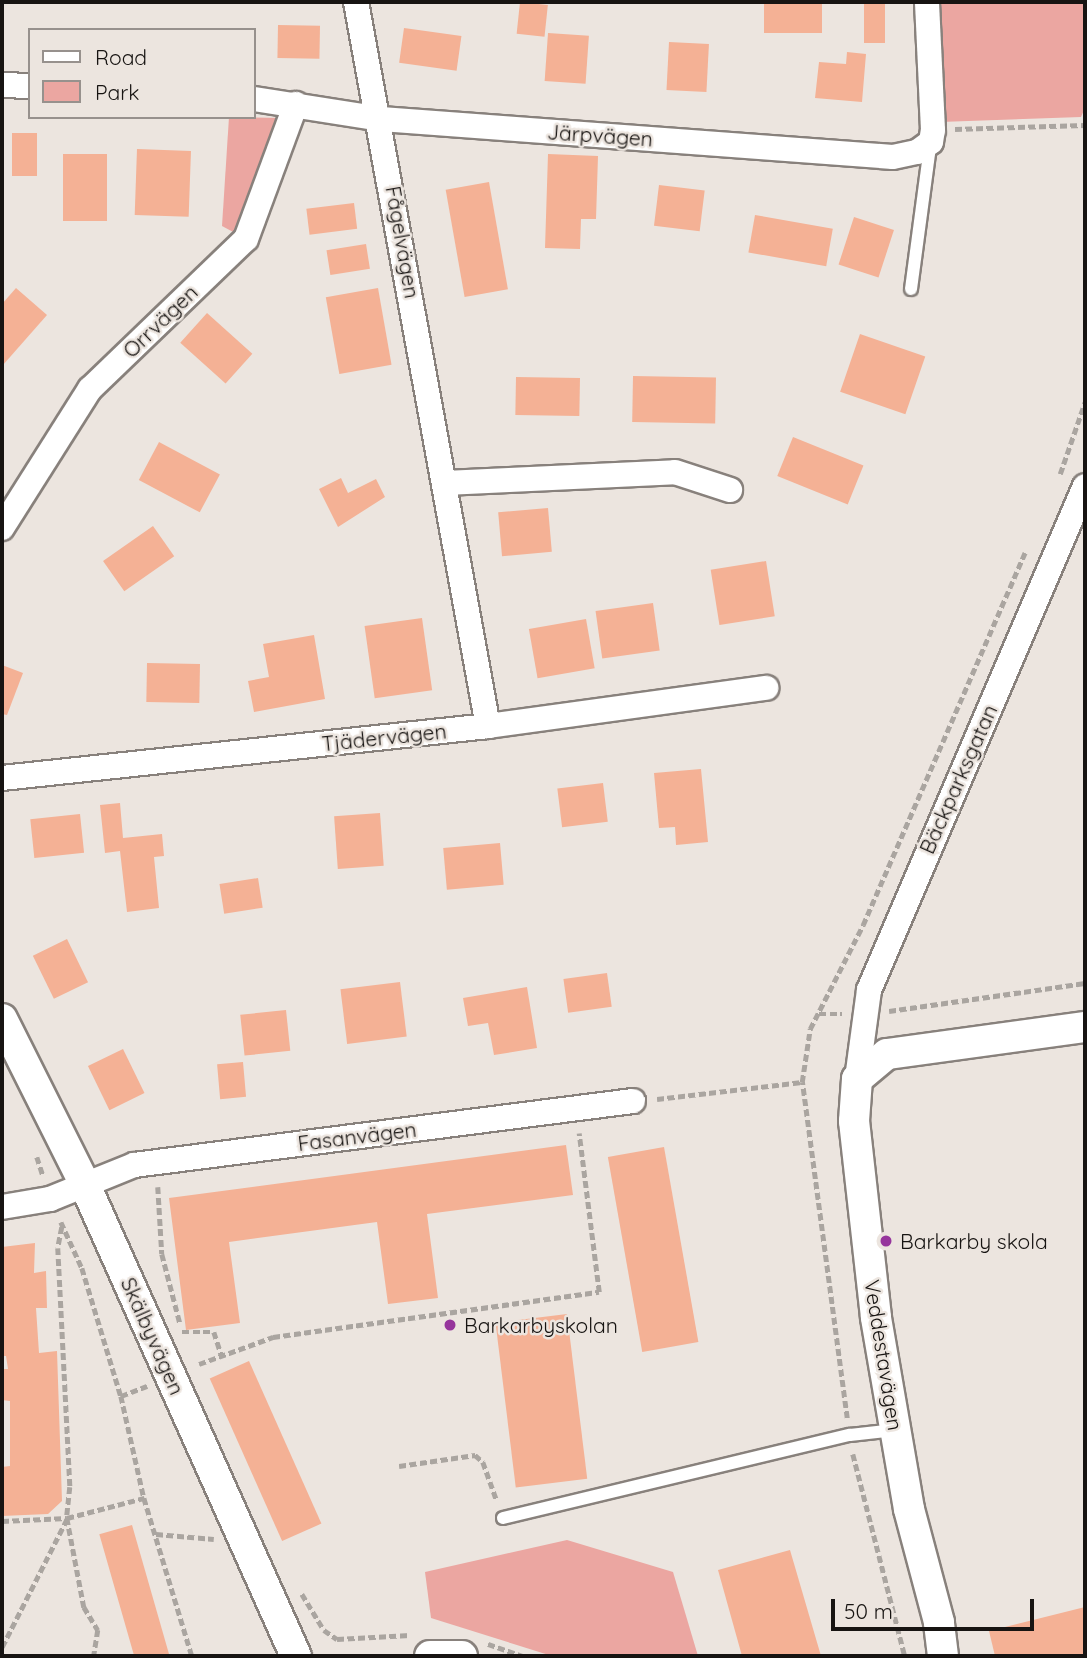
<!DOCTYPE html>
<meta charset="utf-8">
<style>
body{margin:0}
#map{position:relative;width:1087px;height:1658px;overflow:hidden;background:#ece5df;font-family:Quicksand,sans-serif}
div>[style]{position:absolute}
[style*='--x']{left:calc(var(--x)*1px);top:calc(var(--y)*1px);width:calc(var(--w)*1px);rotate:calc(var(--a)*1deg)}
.green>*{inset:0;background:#eba6a1}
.building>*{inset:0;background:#f4b195;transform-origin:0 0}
.path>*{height:4.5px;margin-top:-2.25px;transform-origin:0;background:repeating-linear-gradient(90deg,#aaa5a0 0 7px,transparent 0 10.5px)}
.roads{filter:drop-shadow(2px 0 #88817c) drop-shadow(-2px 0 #88817c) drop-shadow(0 2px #88817c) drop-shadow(0 -2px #88817c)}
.service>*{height:12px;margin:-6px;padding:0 6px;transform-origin:6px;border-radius:6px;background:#fff}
.minor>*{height:24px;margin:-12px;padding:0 12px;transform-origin:12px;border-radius:12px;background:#fff}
.tertiary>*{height:30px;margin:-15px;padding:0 15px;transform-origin:15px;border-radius:15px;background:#fff}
.dots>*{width:19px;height:19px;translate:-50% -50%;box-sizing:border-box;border:4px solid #ece5df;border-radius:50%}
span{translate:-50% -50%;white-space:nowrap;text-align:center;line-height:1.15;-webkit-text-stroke:5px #ece5df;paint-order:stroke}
.street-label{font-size:21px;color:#171412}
.poi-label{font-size:21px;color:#171412}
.left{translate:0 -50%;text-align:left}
.frame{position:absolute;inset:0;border:4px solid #171412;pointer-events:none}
.legend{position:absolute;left:28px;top:28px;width:228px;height:91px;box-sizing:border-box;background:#ece5df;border:2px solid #97918d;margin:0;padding:9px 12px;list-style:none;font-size:21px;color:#171412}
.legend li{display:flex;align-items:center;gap:14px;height:35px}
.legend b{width:35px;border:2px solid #97918d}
.scale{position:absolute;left:831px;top:1599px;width:203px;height:32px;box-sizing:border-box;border:4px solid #171412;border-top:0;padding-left:9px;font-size:21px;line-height:24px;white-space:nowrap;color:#171412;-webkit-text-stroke:5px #ece5df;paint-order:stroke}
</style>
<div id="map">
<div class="green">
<i style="clip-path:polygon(938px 2px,1085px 2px,1085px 108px,1081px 117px,940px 122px)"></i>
<i style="clip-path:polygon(229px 117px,281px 118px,235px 233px,222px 226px)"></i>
<i style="clip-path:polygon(567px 1540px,673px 1572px,698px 1656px,552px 1656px,431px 1618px,425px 1572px)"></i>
</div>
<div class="building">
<i style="left:520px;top:2px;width:28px;height:32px;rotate:6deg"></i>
<i style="left:764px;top:2px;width:58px;height:31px"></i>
<i style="left:864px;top:2px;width:21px;height:41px"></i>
<i style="left:278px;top:25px;width:42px;height:33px;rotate:1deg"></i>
<i style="left:404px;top:28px;width:58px;height:35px;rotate:8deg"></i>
<i style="left:548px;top:33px;width:41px;height:48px;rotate:4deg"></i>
<i style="left:669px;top:42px;width:40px;height:48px;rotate:3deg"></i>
<i style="clip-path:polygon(847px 52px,866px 54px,862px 102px,815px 98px,819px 62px,846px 64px)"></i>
<i style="left:12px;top:133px;width:25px;height:43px"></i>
<i style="left:137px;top:149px;width:54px;height:66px;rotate:2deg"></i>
<i style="left:63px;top:154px;width:44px;height:67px"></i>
<i style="clip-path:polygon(548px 154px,598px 156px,596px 219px,581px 219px,580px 249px,545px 248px)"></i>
<i style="left:489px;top:182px;width:109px;height:44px;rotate:80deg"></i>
<i style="left:659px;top:185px;width:46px;height:41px;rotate:7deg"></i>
<i style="left:354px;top:203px;width:26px;height:48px;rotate:83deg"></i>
<i style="left:755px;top:215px;width:79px;height:38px;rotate:10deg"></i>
<i style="left:854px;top:217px;width:42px;height:50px;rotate:18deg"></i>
<i style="left:366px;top:244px;width:25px;height:40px;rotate:81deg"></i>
<i style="clip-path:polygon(16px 288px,47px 315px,3px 365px,2px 304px)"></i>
<i style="left:378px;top:288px;width:78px;height:53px;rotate:80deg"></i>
<i style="left:207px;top:313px;width:61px;height:40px;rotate:42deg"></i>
<i style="left:860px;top:334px;width:69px;height:61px;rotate:19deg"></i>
<i style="left:633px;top:376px;width:83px;height:46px;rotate:1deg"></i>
<i style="left:516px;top:377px;width:64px;height:38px;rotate:1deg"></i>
<i style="left:793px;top:437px;width:76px;height:42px;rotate:22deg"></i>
<i style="left:159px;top:442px;width:69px;height:43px;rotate:28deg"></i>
<i style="clip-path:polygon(341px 478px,348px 493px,376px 479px,385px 497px,338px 527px,319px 489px)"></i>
<i style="left:548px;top:508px;width:44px;height:50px;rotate:85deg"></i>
<i style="left:153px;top:526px;width:37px;height:61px;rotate:55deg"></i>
<i style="left:766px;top:561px;width:56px;height:56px;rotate:81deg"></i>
<i style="left:653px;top:603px;width:48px;height:58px;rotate:82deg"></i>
<i style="left:422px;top:618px;width:73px;height:58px;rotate:82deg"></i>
<i style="left:586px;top:619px;width:50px;height:58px;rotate:80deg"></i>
<i style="clip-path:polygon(314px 635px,325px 699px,254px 712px,248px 681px,269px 677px,263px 644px)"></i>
<i style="left:147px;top:663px;width:53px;height:39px;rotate:1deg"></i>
<i style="clip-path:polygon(2px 665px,23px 673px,7px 715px,2px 714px)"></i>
<i style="clip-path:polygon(701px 769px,708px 842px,676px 845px,675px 827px,659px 828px,654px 773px)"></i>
<i style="left:603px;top:783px;width:39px;height:46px;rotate:83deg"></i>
<i style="clip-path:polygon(120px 803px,123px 838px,162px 834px,164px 856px,154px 857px,159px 908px,127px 912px,120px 851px,105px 853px,100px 805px)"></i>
<i style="left:380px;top:813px;width:53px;height:46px;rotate:86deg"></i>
<i style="left:80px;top:814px;width:39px;height:50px;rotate:84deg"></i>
<i style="left:500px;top:843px;width:42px;height:57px;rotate:85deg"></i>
<i style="left:258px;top:878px;width:30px;height:39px;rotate:81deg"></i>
<i style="left:67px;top:939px;width:48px;height:38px;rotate:64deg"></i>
<i style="left:607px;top:973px;width:34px;height:44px;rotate:82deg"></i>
<i style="left:400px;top:982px;width:55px;height:60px;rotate:83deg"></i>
<i style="clip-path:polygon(527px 987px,537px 1048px,494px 1055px,488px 1023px,468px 1026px,463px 998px)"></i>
<i style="left:286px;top:1010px;width:41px;height:46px;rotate:84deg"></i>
<i style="left:123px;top:1049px;width:49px;height:39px;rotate:64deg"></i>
<i style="left:243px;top:1062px;width:35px;height:26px;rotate:85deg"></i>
<i style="clip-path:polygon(566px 1145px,573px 1195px,427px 1214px,438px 1298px,388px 1304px,377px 1222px,229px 1242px,240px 1323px,186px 1330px,169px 1198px)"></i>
<i style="left:664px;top:1147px;width:198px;height:57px;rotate:80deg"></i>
<i style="clip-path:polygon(35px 1243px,34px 1273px,46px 1271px,47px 1308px,36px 1308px,39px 1353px,57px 1351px,62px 1501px,48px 1514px,2px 1516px,2px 1467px,10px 1466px,10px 1401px,2px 1400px,2px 1369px,8px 1369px,6px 1356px,2px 1356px,2px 1247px)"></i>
<i style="left:567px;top:1314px;width:166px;height:72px;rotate:83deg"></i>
<i style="left:249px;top:1361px;width:178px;height:43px;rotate:66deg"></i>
<i style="left:132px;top:1525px;width:136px;height:34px;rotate:74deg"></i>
<i style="clip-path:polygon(790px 1550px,821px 1656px,742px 1656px,718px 1570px)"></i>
<i style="clip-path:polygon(1085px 1607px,1085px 1656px,995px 1656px,989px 1631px)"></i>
</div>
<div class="path">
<i style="--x:955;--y:129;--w:130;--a:-1.8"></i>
<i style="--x:1060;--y:474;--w:76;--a:-70.9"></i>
<i style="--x:889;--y:1011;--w:198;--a:-8.1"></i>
<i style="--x:819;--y:1014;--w:23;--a:0"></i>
<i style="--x:657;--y:1099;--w:146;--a:-6.7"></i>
<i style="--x:37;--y:1157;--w:19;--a:72"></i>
<i style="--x:158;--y:1187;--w:67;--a:86.6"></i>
<i style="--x:162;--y:1254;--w:71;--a:75.4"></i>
<i style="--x:61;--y:1222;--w:51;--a:65.5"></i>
<i style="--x:82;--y:1268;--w:134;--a:73.1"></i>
<i style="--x:121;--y:1396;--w:105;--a:77.3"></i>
<i style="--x:144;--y:1498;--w:165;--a:73.1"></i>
<i style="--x:62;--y:1227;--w:21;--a:101"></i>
<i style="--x:58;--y:1248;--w:239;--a:87.1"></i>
<i style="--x:70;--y:1487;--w:31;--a:96"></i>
<i style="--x:67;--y:1518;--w:91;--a:79.2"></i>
<i style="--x:84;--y:1607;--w:27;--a:59"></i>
<i style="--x:98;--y:1630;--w:26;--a:99"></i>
<i style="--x:182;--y:1332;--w:32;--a:0"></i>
<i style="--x:214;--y:1332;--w:25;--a:72"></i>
<i style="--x:199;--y:1364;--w:79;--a:-20"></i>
<i style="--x:273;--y:1337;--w:329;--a:-7.9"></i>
<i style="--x:599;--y:1292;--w:160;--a:-97.2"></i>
<i style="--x:121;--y:1396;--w:28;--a:-21"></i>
<i style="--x:847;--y:1418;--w:339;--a:-97.6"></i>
<i style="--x:802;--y:1082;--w:54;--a:-81.4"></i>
<i style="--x:810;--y:1029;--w:117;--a:-63"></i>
<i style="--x:863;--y:925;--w:406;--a:-66.5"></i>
<i style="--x:853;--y:1454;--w:209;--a:75.6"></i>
<i style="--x:399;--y:1466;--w:77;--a:-8.2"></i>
<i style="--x:475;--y:1455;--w:11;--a:41"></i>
<i style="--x:483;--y:1462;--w:41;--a:70.3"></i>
<i style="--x:2;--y:1521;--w:65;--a:-2.6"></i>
<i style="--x:67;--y:1518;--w:80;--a:-14.6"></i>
<i style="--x:156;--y:1534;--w:58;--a:4.9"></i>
<i style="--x:302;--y:1594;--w:42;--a:58.6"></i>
<i style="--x:324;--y:1630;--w:16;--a:35"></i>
<i style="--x:337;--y:1639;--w:73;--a:-3.1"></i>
<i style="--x:488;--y:1644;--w:37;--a:19"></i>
<i style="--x:2;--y:1647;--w:144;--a:-63.1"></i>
</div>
<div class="roads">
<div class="service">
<i style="--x:911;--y:289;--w:144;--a:-82.4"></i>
<i style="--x:503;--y:1518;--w:357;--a:-13.5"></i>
<i style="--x:850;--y:1435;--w:45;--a:-6.3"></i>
</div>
<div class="minor">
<i style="--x:356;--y:2;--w:736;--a:79.67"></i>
<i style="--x:2;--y:85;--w:28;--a:2"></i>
<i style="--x:254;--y:99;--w:129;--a:8.9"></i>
<i style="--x:381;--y:119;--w:513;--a:4.24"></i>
<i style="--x:893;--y:157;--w:25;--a:-12"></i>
<i style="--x:917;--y:152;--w:17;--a:-36"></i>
<i style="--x:931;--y:142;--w:12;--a:-81"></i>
<i style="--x:933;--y:130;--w:128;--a:-92.7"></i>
<i style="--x:445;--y:483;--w:230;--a:-2.7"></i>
<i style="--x:675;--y:472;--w:58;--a:18.1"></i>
<i style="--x:2;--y:528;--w:165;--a:-57.7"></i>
<i style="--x:90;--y:389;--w:216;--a:-43.9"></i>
<i style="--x:246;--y:239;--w:144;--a:-69.7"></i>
<i style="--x:2;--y:778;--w:489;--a:-6.1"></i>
<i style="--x:488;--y:726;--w:281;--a:-7.8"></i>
<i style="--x:857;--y:1079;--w:90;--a:-82.3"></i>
<i style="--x:869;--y:990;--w:548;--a:-66.8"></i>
<i style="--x:2;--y:1207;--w:49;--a:-9.5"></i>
<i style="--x:50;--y:1199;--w:91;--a:-22"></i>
<i style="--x:134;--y:1165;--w:503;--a:-7.31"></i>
</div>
<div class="tertiary">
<i style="--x:2;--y:1019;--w:186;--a:63.4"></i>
<i style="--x:85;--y:1185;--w:516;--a:65.87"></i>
<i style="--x:430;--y:1656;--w:32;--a:0"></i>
<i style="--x:943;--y:1656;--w:34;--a:-97"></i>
<i style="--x:939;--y:1622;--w:117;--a:-104.9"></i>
<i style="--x:909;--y:1509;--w:195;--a:-99.8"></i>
<i style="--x:876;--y:1317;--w:197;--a:-96.4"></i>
<i style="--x:854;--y:1121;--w:42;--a:-85.9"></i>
<i style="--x:857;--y:1079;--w:39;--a:-40"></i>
<i style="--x:887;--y:1054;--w:200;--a:-7.8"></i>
</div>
</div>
<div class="dots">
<i style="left:886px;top:1241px;background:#96359c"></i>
<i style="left:450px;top:1325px;background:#96359c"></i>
</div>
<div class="street-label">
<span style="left:600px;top:135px;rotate:4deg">Järpvägen</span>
<span style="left:403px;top:242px;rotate:80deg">Fågelvägen</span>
<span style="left:160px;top:321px;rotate:-44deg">Orrvägen</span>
<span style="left:384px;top:737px;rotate:-6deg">Tjädervägen</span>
<span style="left:958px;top:779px;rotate:-66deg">Bäckparksgatan</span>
<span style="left:357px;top:1136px;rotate:-7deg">Fasanvägen</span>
<span style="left:153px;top:1336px;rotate:66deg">Skälbyvägen</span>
<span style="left:884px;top:1355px;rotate:81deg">Veddestavägen</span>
</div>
<div class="poi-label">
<span class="left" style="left:900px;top:1241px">Barkarby skola</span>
<span class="left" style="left:464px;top:1325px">Barkarbyskolan</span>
</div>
<div class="frame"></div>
<ul class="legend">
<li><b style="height:9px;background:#fff"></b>Road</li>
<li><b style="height:19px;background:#eba6a1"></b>Park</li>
</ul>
<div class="scale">50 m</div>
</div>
